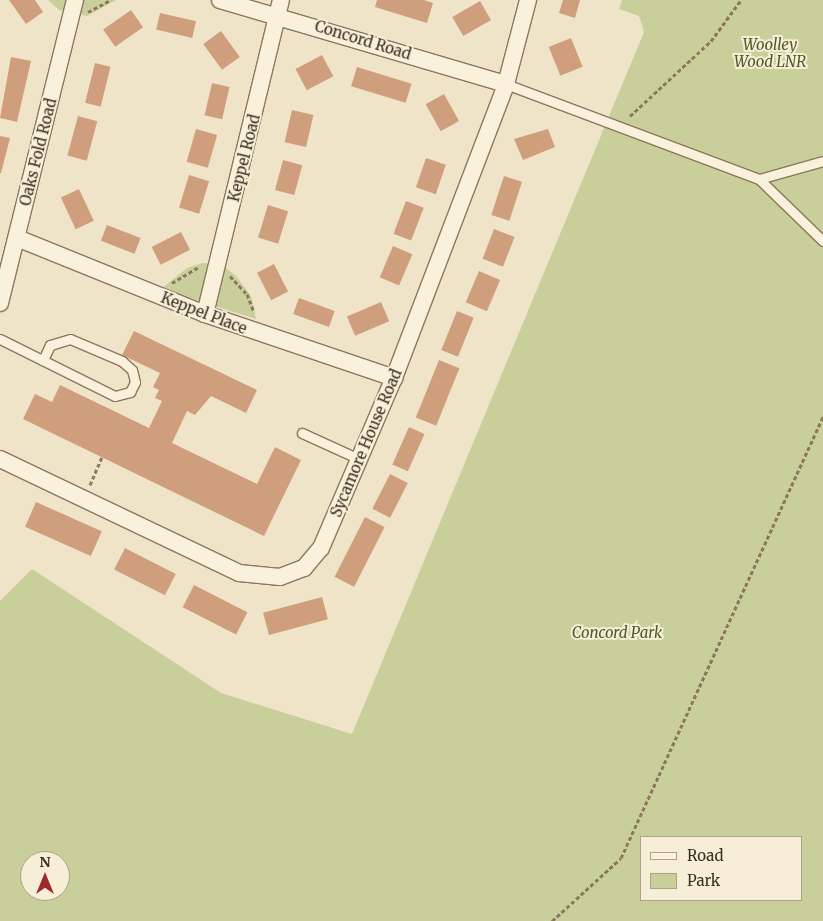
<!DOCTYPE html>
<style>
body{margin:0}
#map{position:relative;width:823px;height:921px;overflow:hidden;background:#f0e4c8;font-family:Merriweather,serif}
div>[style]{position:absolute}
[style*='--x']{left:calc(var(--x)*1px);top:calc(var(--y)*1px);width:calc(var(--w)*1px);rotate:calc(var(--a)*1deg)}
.green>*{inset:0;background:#c9cf9b}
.building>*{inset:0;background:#cf9f7d;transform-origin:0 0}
.path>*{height:3px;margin-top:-1.5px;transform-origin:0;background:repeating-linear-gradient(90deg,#8d765c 0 4px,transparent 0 6.5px)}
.roads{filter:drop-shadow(1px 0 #8d765c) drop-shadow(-1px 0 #8d765c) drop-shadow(0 1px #8d765c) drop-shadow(0 -1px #8d765c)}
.service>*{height:9px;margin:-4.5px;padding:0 4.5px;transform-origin:4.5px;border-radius:4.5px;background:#faf1dc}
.minor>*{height:16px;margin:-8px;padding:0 8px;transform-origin:8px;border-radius:8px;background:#faf1dc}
span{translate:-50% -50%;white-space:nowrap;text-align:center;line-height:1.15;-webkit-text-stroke:4px #f7eed8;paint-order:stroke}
.street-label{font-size:15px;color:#3d2e20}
.park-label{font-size:15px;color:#4d5a26;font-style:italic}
.legend{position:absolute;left:640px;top:836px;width:162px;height:65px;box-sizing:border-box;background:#f7eed8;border:1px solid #ada18e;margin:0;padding:6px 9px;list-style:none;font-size:15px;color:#3d2e20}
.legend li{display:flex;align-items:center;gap:10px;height:25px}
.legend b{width:25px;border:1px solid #ada18e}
.north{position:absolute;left:20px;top:851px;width:50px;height:50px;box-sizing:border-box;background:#f7eed8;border:1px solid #ada18e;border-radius:50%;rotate:0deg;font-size:14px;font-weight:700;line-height:20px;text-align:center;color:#3d2e20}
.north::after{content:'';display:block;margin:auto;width:18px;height:22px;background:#9e2a2b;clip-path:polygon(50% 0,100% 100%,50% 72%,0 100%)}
</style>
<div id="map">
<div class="green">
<i style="clip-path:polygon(48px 0,116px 0,87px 16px,59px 10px)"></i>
<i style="clip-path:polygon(evenodd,622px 0,823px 0,823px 921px,0 921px,0 601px,32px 569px,221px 693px,352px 734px,644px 32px,639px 16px,619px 9px,622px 0,642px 837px,802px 837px,802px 900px,642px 900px,642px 837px,622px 0,30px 861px,60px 861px,60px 891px,30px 891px,30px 861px)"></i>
<i style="clip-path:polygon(203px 263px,221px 264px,236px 276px,251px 296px,256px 319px,161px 289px,187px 268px)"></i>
</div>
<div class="building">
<i style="clip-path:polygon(9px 0,35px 0,43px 12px,26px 24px)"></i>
<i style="clip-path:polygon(377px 0,424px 0,433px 3px,427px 23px,375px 7px)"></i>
<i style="clip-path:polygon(563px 0,580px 0,575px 18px,559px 13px)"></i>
<i style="left:480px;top:1px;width:22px;height:32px;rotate:60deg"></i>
<i style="left:131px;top:10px;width:21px;height:34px;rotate:55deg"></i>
<i style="left:160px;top:13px;width:37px;height:17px;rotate:13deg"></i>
<i style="left:221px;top:31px;width:32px;height:22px;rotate:54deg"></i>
<i style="left:571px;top:38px;width:31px;height:24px;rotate:68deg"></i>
<i style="left:322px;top:55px;width:24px;height:30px;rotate:62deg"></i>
<i style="clip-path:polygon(11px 57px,31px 61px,17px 122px,0 118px)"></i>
<i style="left:95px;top:63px;width:16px;height:41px;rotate:14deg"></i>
<i style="left:357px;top:67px;width:57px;height:20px;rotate:17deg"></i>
<i style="left:212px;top:83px;width:18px;height:33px;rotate:13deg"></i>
<i style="left:444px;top:94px;width:31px;height:21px;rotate:61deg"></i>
<i style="left:292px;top:110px;width:22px;height:33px;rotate:13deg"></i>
<i style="left:78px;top:116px;width:20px;height:41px;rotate:15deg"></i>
<i style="left:196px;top:129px;width:22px;height:34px;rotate:16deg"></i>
<i style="clip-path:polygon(548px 129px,555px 147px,523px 160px,514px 139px)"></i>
<i style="clip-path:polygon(0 136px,10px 138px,1px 173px,0 173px)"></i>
<i style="left:426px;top:158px;width:21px;height:31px;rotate:19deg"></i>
<i style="left:283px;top:160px;width:20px;height:31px;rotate:15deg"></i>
<i style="left:189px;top:175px;width:21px;height:34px;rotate:17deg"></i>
<i style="left:504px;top:176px;width:19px;height:41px;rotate:18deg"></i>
<i style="left:79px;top:189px;width:35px;height:20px;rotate:65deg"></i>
<i style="left:406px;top:201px;width:19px;height:35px;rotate:21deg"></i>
<i style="left:268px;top:205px;width:21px;height:34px;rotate:17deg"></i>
<i style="left:107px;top:225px;width:36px;height:17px;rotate:21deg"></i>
<i style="left:494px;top:229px;width:22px;height:32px;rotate:21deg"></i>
<i style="left:181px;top:232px;width:20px;height:33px;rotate:63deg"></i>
<i style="left:393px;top:246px;width:21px;height:34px;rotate:23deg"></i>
<i style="left:274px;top:264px;width:31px;height:19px;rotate:63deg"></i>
<i style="left:479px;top:271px;width:23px;height:34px;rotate:23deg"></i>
<i style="left:299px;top:298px;width:38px;height:17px;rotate:20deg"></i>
<i style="left:381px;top:302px;width:21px;height:37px;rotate:67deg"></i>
<i style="left:457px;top:311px;width:18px;height:42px;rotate:22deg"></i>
<i style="clip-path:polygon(134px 331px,257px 390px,246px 413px,211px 396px,195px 415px,187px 411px,172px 443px,257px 484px,275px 447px,301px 460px,264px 536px,23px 419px,35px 394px,52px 402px,60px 385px,149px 428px,162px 401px,155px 398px,159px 390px,153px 387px,160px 373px,122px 355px)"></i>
<i style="left:439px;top:360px;width:22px;height:62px;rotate:22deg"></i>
<i style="left:409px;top:427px;width:17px;height:41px;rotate:24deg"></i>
<i style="left:390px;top:474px;width:20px;height:39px;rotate:27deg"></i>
<i style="left:36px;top:502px;width:72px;height:27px;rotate:24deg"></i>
<i style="left:365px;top:517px;width:22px;height:67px;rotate:27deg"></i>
<i style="left:125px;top:548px;width:57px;height:24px;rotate:27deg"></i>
<i style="left:194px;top:585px;width:60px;height:25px;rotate:27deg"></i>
<i style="left:322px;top:597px;width:23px;height:61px;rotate:75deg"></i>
</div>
<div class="path">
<i style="--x:88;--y:12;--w:26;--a:-28"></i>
<i style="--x:630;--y:116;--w:110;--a:-42.8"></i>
<i style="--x:711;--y:41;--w:51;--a:-53.8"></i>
<i style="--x:230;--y:276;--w:25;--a:47"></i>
<i style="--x:247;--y:294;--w:19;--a:69"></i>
<i style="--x:172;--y:283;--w:31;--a:-31"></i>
<i style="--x:90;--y:485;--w:30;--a:-67"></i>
<i style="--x:552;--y:921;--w:93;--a:-42.4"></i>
<i style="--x:621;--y:858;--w:486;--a:-65.4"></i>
</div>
<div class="roads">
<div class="service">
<i style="--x:506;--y:84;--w:270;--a:20.6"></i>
<i style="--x:759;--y:179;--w:89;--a:44.1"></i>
<i style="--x:759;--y:179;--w:66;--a:-15.7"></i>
<i style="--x:0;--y:339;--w:128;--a:26.4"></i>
<i style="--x:115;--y:396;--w:16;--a:-15"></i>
<i style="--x:130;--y:392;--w:11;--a:-63"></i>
<i style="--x:135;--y:382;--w:12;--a:-104"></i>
<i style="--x:132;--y:370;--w:13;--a:-138"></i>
<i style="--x:122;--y:361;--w:56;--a:-157.1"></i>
<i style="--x:70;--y:339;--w:21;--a:163"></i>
<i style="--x:50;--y:345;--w:17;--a:115"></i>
<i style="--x:302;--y:433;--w:63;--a:24.5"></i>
</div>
<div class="minor">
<i style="--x:220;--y:0;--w:298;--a:16.4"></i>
<i style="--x:17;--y:238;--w:203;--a:22"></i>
<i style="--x:205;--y:314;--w:200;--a:18.7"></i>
<i style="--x:0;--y:303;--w:312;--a:-76.1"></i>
<i style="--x:205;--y:314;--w:323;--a:-76.4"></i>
<i style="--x:0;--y:459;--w:265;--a:25.5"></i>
<i style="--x:239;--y:573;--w:41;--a:5.6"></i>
<i style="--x:280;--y:577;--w:26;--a:-21"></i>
<i style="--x:304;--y:568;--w:26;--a:-50"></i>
<i style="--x:321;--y:548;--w:185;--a:-66.8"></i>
<i style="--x:394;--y:378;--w:315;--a:-69.1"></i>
<i style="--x:506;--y:84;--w:87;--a:-75.3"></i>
</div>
</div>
<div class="street-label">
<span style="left:363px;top:40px;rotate:17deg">Concord Road</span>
<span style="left:38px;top:152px;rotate:-76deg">Oaks Fold Road</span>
<span style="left:244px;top:158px;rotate:-76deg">Keppel Road</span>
<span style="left:204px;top:313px;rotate:21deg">Keppel Place</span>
<span style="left:366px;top:443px;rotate:-67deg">Sycamore House Road</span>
</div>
<div class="park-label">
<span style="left:770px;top:53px">Woolley<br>Wood LNR</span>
<span style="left:617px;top:633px">Concord Park</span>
</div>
<ul class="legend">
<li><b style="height:6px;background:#faf1dc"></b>Road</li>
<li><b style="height:14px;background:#c9cf9b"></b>Park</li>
</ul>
<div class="north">N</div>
</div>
